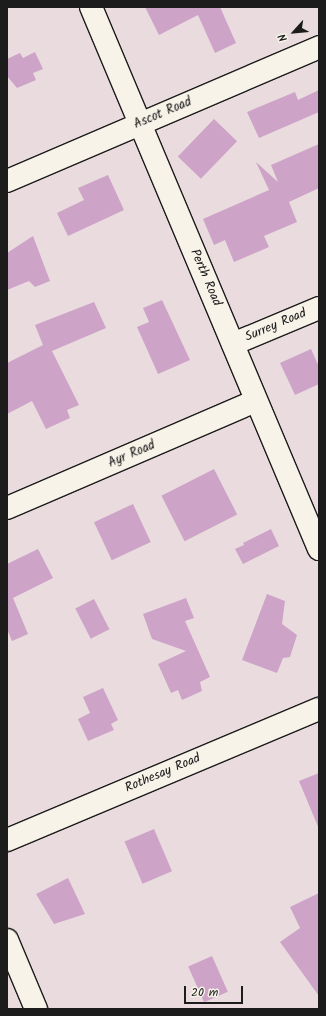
<!DOCTYPE html>
<style>
body{margin:0}
#map{position:relative;width:326px;height:1016px;overflow:hidden;background:#eadbde;font-family:Kalam,sans-serif}
div>[style]{position:absolute}
[style*='--x']{left:calc(var(--x)*1px);top:calc(var(--y)*1px);width:calc(var(--w)*1px);rotate:calc(var(--a)*1deg)}
.building>*{inset:0;background:#cda3c8;transform-origin:0 0}
.roads{filter:drop-shadow(1px 0 #1c1c1c) drop-shadow(-1px 0 #1c1c1c) drop-shadow(0 1px #1c1c1c) drop-shadow(0 -1px #1c1c1c)}
.minor>*{height:22px;margin:-11px;padding:0 11px;transform-origin:11px;border-radius:11px;background:#f7f3e8}
span{translate:-50% -50%;white-space:nowrap;text-align:center;line-height:1.15;-webkit-text-stroke:3px #f7f3e8;paint-order:stroke}
.street-label{font-size:13px;color:#1c1c1c}
.frame{position:absolute;inset:0;border:8px solid #1c1c1c;pointer-events:none}
.north{position:absolute;left:274px;top:12px;width:40px;height:40px;-webkit-text-stroke:3px #f7f3e8;paint-order:stroke;rotate:243deg;font-size:11px;font-weight:700;line-height:16px;text-align:center;color:#1c1c1c}
.north::after{content:'';display:block;margin:auto;width:14px;height:18px;background:#1c1c1c;clip-path:polygon(50% 0,100% 100%,50% 72%,0 100%)}
.scale{position:absolute;left:184px;top:986px;width:59px;height:18px;box-sizing:border-box;border:2px solid #1c1c1c;border-top:0;padding-left:5px;font-size:12px;line-height:14px;white-space:nowrap;color:#1c1c1c;-webkit-text-stroke:3px #f7f3e8;paint-order:stroke}
</style>
<div id="map">
<div class="building">
<i style="clip-path:polygon(145px 7px,220px 7px,236px 43px,215px 53px,198px 15px,159px 35px)"></i>
<i style="clip-path:polygon(35px 52px,43px 69px,33px 73px,36px 80px,17px 88px,7px 76px,7px 59px,20px 53px,23px 58px)"></i>
<i style="clip-path:polygon(319px 90px,319px 112px,259px 138px,247px 112px,295px 92px,298px 100px)"></i>
<i style="left:214px;top:119px;width:32px;height:52px;rotate:44deg"></i>
<i style="clip-path:polygon(319px 144px,319px 188px,289px 202px,297px 222px,264px 236px,269px 247px,234px 262px,225px 240px,214px 245px,203px 219px,269px 190px,256px 162px,278px 182px,271px 165px)"></i>
<i style="clip-path:polygon(108px 175px,124px 210px,68px 236px,57px 213px,84px 200px,78px 188px)"></i>
<i style="clip-path:polygon(33px 236px,50px 281px,35px 287px,29px 281px,7px 290px,7px 253px)"></i>
<i style="clip-path:polygon(162px 300px,190px 360px,158px 374px,137px 327px,149px 322px,143px 308px)"></i>
<i style="clip-path:polygon(94px 302px,106px 328px,52px 351px,79px 405px,67px 410px,70px 418px,46px 429px,32px 401px,7px 414px,7px 363px,43px 345px,35px 325px)"></i>
<i style="clip-path:polygon(311px 349px,319px 367px,319px 384px,295px 395px,280px 363px)"></i>
<i style="left:214px;top:469px;width:51px;height:59px;rotate:63deg"></i>
<i style="left:133px;top:504px;width:42px;height:43px;rotate:65deg"></i>
<i style="clip-path:polygon(271px 529px,279px 546px,243px 564px,235px 549px,244px 545px,243px 543px)"></i>
<i style="clip-path:polygon(38px 549px,53px 578px,13px 598px,28px 634px,12px 641px,7px 629px,7px 564px)"></i>
<i style="clip-path:polygon(267px 594px,285px 601px,282px 624px,297px 635px,290px 657px,283px 658px,277px 673px,242px 660px)"></i>
<i style="clip-path:polygon(186px 598px,194px 618px,185px 621px,210px 677px,200px 682px,202px 691px,182px 700px,178px 690px,171px 693px,158px 664px,186px 651px,152px 639px,143px 614px)"></i>
<i style="left:94px;top:599px;width:34px;height:21px;rotate:63deg"></i>
<i style="clip-path:polygon(103px 688px,118px 720px,111px 724px,114px 730px,88px 741px,78px 719px,90px 713px,83px 697px)"></i>
<i style="clip-path:polygon(319px 773px,319px 829px,299px 781px)"></i>
<i style="left:154px;top:829px;width:46px;height:32px;rotate:67deg"></i>
<i style="clip-path:polygon(68px 878px,85px 914px,54px 924px,36px 894px)"></i>
<i style="clip-path:polygon(319px 893px,319px 996px,280px 942px,300px 928px,290px 907px)"></i>
<i style="left:212px;top:956px;width:39px;height:26px;rotate:66deg"></i>
</div>
<div class="roads">
<div class="minor">
<i style="--x:91;--y:7;--w:588;--a:67.19"></i>
<i style="--x:7;--y:181;--w:340;--a:-23.2"></i>
<i style="--x:233;--y:344;--w:93;--a:-22.7"></i>
<i style="--x:7;--y:508;--w:271;--a:-23.3"></i>
<i style="--x:7;--y:840;--w:338;--a:-22.8"></i>
<i style="--x:7;--y:940;--w:75;--a:67.2"></i>
</div>
</div>
<div class="street-label">
<span style="left:163px;top:114px;rotate:-23deg">Ascot Road</span>
<span style="left:205px;top:278px;rotate:67deg">Perth Road</span>
<span style="left:276px;top:326px;rotate:-23deg">Surrey Road</span>
<span style="left:132px;top:455px;rotate:-23deg">Ayr Road</span>
<span style="left:163px;top:774px;rotate:-23deg">Rothesay Road</span>
</div>
<div class="frame"></div>
<div class="north">N</div>
<div class="scale">20 m</div>
</div>
